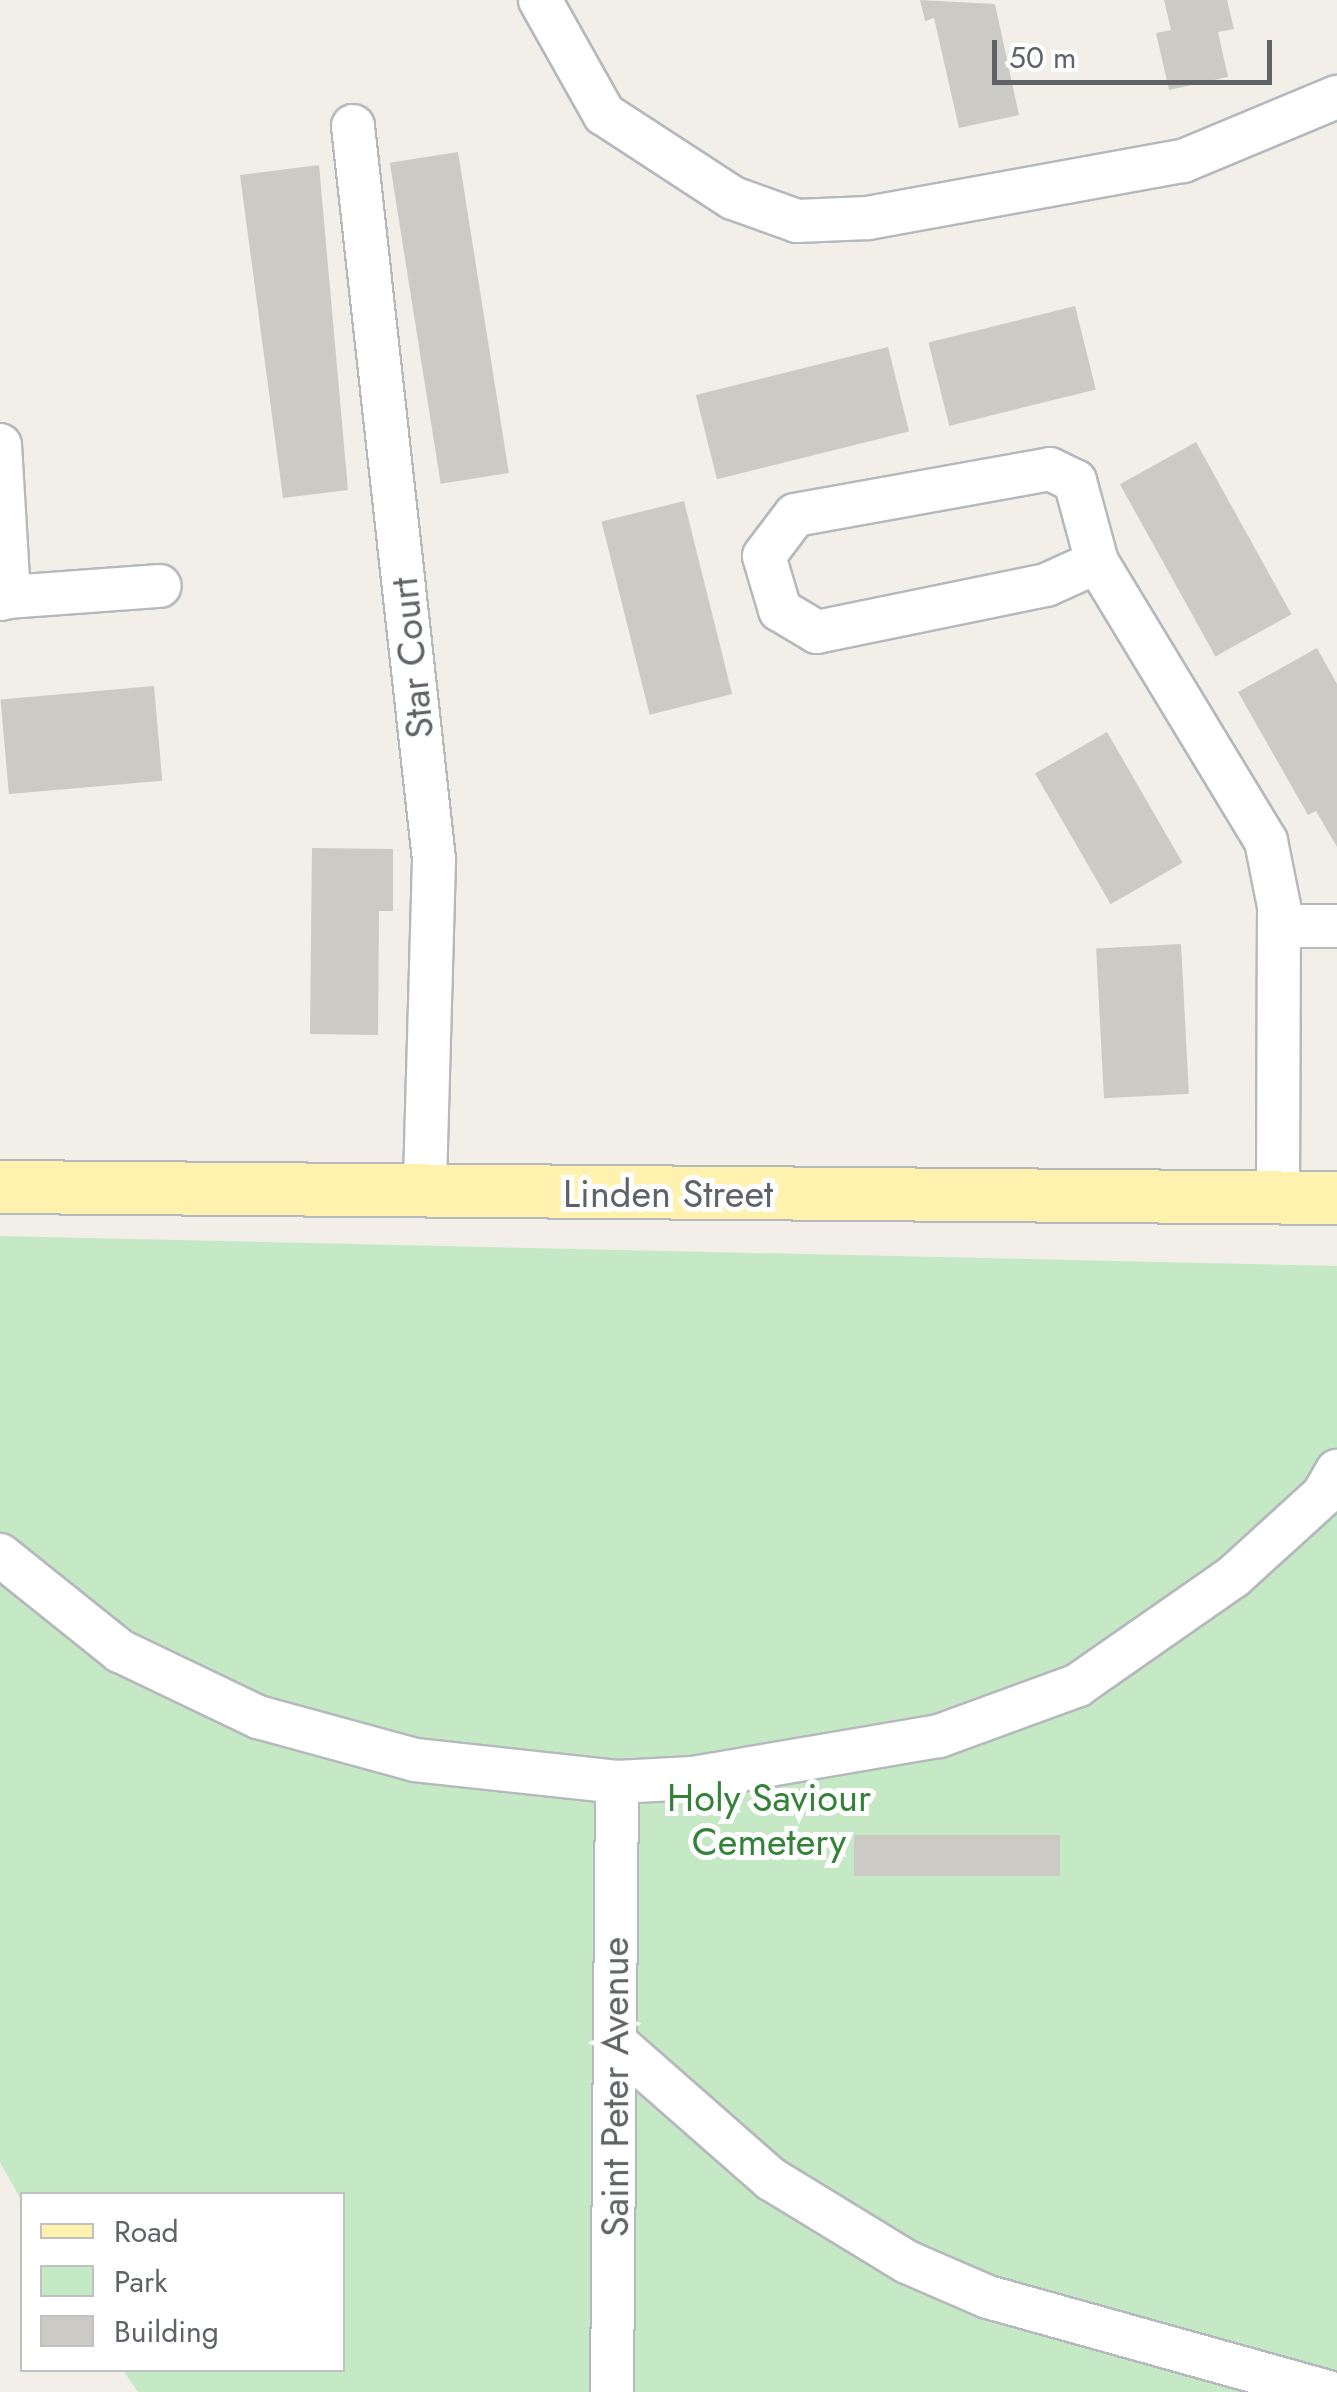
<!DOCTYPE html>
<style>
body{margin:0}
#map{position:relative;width:1337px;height:2392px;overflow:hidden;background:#f1efe8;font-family:Jost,sans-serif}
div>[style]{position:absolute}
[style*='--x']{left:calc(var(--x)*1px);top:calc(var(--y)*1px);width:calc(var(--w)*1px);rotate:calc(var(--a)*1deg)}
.green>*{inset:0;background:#c5e8c5}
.building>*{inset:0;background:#cccac5;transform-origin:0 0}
.roads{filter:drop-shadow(2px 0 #b5b8bc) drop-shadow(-2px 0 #b5b8bc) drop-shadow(0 2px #b5b8bc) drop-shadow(0 -2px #b5b8bc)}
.minor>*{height:42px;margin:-21px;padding:0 21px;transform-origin:21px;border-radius:21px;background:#fff}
.major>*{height:52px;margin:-26px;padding:0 26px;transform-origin:26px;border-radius:26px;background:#fff2af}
span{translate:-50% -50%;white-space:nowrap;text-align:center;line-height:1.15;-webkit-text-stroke:10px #fff;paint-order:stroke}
.street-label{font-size:38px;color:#5f6368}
.park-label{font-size:38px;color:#348238}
.legend{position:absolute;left:20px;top:2192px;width:325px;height:180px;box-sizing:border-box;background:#fff;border:2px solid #bfc1c3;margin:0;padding:12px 18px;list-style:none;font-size:30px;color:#5f6368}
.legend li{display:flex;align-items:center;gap:20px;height:50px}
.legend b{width:50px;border:2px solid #bfc1c3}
.scale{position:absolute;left:992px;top:40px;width:280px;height:45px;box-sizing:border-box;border:5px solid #5f6368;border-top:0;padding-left:12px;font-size:30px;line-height:35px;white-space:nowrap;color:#5f6368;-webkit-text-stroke:8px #fff;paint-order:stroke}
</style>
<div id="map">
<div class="green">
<i style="clip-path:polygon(0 1236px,1337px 1266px,1337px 2392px,138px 2392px,123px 2370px,342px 2370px,342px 2194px,22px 2194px,22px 2202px,0 2162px)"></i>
</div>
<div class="building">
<i style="clip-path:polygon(920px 0,995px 4px,1019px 115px,959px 128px,934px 18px,925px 21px)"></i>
<i style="clip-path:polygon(1164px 0,1227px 0,1234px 29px,1218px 32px,1228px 77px,1169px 90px,1156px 33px,1171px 30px)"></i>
<i style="left:458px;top:152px;width:325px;height:69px;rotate:81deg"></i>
<i style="clip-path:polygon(319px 165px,348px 490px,283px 498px,240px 175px)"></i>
<i style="left:1075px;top:306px;width:86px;height:151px;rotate:76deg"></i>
<i style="left:888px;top:347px;width:87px;height:198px;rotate:76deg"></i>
<i style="left:1196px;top:442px;width:197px;height:87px;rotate:61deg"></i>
<i style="left:684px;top:501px;width:199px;height:85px;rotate:76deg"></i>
<i style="clip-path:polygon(1317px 648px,1337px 684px,1337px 847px,1316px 811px,1308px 815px,1238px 692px)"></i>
<i style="left:154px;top:686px;width:95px;height:154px;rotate:85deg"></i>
<i style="left:1107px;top:732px;width:151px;height:83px;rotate:60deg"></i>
<i style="clip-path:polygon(312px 848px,393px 849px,393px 911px,379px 911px,378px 1035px,310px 1034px)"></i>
<i style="left:1181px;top:944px;width:150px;height:85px;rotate:87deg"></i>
<i style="left:1060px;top:1835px;width:41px;height:206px;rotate:90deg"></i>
</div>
<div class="roads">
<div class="minor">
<i style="--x:540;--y:0;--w:131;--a:60.7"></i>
<i style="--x:604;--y:114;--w:154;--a:33.1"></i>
<i style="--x:733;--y:198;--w:68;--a:19.8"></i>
<i style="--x:797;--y:221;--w:71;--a:-2.4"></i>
<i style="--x:868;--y:218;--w:320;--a:-10.3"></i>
<i style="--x:1183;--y:161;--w:167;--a:-22.6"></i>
<i style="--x:353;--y:126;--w:738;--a:83.7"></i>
<i style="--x:434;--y:860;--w:332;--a:91.6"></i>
<i style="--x:0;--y:445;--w:152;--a:86.6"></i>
<i style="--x:9;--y:597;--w:9;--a:167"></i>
<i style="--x:1097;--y:562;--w:56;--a:155.7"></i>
<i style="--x:1046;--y:585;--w:234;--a:168.4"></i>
<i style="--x:817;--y:632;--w:43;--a:-149.3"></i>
<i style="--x:780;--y:610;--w:56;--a:-106.5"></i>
<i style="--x:764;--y:556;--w:51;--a:-52.9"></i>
<i style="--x:795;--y:515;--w:259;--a:-10.2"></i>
<i style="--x:1050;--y:469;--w:28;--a:26"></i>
<i style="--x:1075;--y:481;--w:84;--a:74.8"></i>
<i style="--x:1097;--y:562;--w:326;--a:58.8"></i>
<i style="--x:1266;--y:841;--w:66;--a:78.7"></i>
<i style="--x:1279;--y:906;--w:291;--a:90.2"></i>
<i style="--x:9;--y:597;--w:151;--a:-4.2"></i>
<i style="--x:1279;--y:926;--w:58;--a:0"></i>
<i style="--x:0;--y:1555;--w:154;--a:38.7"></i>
<i style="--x:120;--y:1651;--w:153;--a:25.6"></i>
<i style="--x:258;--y:1717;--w:163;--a:15.3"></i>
<i style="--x:415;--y:1760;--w:203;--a:6.2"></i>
<i style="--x:617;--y:1782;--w:76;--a:-3"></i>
<i style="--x:693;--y:1778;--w:250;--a:-9.7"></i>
<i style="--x:939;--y:1736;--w:148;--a:-20.1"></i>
<i style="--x:1078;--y:1685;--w:189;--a:-34.9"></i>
<i style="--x:1233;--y:1577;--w:122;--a:-42.3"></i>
<i style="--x:1323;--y:1495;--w:28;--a:-60"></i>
<i style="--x:616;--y:2043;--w:206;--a:41.3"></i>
<i style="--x:771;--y:2179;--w:159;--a:31.4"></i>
<i style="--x:907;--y:2262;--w:88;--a:23.4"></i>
<i style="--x:988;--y:2297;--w:354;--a:15.6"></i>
<i style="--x:612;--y:2392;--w:610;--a:-89.53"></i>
</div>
<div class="major">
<i style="--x:0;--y:1187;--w:1337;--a:0.47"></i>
</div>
</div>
<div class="street-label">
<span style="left:412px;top:658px;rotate:-96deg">Star Court</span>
<span style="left:668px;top:1194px">Linden Street</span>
<span style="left:615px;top:2087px;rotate:-90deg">Saint Peter Avenue</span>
</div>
<div class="park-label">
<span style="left:769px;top:1820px">Holy Saviour<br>Cemetery</span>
</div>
<ul class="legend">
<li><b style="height:12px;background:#fff2af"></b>Road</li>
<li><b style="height:28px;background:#c5e8c5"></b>Park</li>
<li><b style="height:28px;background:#cccac5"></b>Building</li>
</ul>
<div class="scale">50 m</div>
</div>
